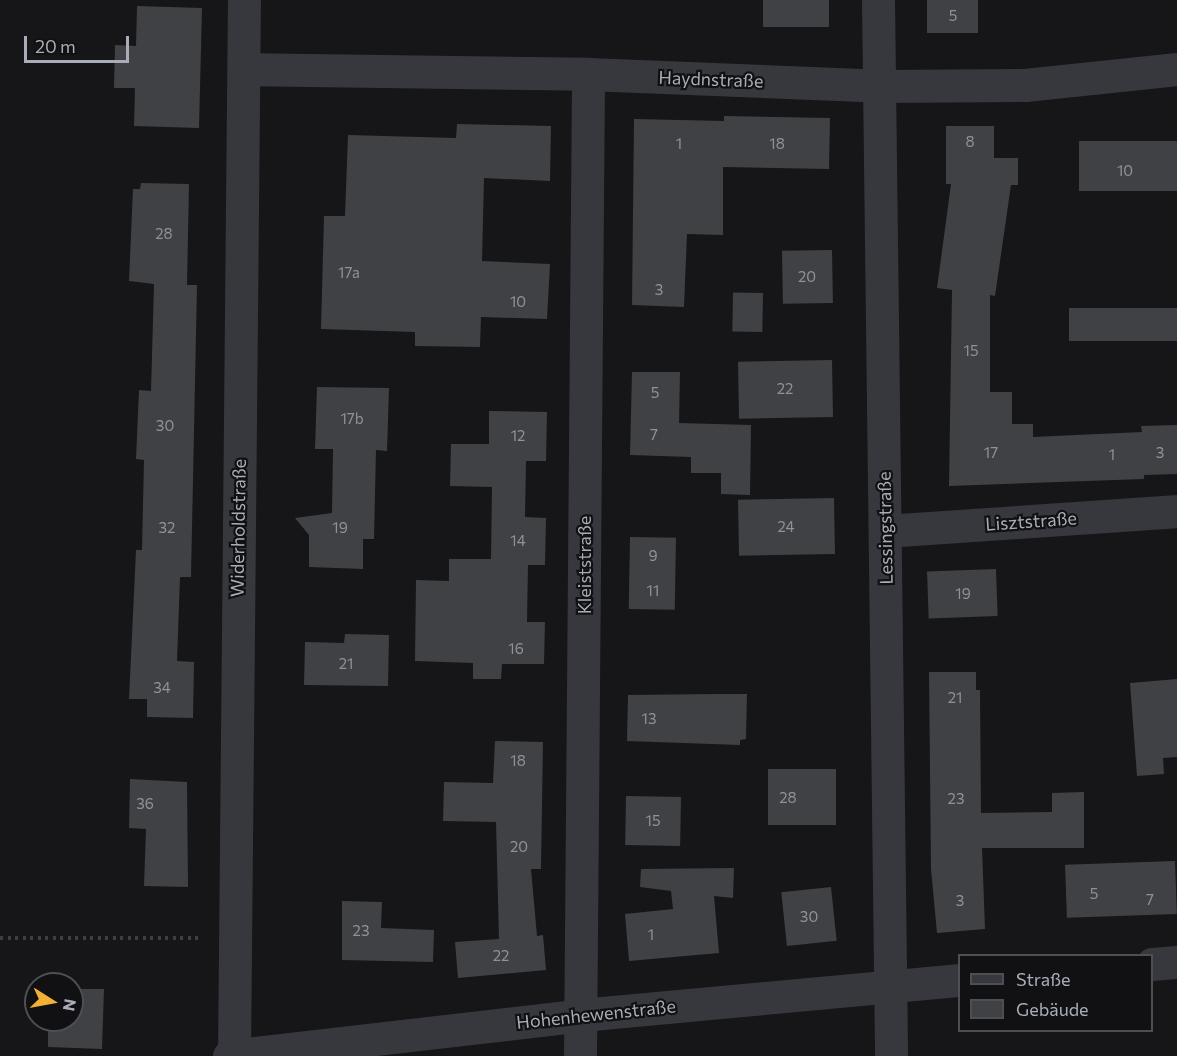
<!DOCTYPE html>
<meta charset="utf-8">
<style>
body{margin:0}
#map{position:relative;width:1177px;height:1056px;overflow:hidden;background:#161618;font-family:Commissioner,sans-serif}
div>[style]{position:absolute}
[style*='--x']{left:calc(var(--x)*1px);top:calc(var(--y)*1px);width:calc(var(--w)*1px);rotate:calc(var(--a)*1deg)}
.building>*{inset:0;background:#404145;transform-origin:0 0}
.path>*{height:4px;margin-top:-2px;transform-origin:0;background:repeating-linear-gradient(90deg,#3d3f44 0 3px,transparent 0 7.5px)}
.street>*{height:33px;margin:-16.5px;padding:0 16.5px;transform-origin:16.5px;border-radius:16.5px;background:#37383d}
span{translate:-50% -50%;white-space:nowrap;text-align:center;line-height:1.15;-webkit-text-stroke:4.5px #111113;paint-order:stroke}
.number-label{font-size:15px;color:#8e929b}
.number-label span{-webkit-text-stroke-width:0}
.street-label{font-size:18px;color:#a8adb8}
.legend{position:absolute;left:958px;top:954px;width:195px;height:78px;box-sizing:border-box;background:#111113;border:2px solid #4d4f55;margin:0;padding:8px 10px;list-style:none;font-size:18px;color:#a8adb8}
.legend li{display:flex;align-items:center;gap:12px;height:30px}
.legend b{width:30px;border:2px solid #4d4f55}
.north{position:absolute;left:24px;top:972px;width:60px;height:60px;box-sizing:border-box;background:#111113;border:2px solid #4d4f55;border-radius:50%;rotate:101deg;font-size:16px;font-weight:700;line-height:24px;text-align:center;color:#a8adb8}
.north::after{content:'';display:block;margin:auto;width:21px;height:27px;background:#f2b134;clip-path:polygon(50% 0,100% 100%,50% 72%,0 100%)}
.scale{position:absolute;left:24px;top:36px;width:105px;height:27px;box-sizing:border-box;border:3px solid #a8adb8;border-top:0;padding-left:8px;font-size:18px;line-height:21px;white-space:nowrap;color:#a8adb8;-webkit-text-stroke:4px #111113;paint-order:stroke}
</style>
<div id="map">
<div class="building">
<i style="left:763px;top:0;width:66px;height:27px"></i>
<i style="left:927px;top:0;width:51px;height:33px"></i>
<i style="clip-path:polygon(137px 6px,202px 8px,199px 128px,134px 126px,135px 88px,114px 88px,115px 45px,136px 46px)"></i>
<i style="clip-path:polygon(724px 116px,830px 118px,829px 169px,723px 167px,723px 235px,687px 234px,684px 307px,632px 305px,634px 119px,724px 121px)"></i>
<i style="clip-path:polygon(457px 124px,551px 126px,550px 181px,484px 178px,482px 261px,550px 264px,547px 319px,481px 317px,480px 347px,415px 346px,415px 332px,321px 329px,324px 216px,345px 216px,348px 135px,456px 138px)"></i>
<i style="clip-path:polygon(946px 126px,994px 126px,994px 158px,1018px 158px,1018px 185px,1011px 185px,995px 296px,990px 295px,990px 392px,1012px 392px,1012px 424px,1033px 424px,1033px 437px,1142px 432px,1141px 426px,1177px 425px,1177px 474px,1144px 475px,1144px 479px,949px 486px,952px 290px,937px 288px,951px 184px,946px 184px)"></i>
<i style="left:1177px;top:141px;width:50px;height:98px;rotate:90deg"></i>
<i style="clip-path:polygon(141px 183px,189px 184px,187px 285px,197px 285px,191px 577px,180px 577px,177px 661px,194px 662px,193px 718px,147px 717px,147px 699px,129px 699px,136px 550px,142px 550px,144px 460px,136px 459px,139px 390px,151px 391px,154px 284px,129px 281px,133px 189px,140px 189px)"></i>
<i style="left:832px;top:250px;width:53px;height:50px;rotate:89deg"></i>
<i style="left:763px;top:293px;width:39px;height:30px;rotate:91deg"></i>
<i style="left:1177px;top:308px;width:33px;height:108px;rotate:90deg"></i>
<i style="left:832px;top:360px;width:57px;height:94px;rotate:89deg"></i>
<i style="clip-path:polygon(632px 372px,680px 372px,679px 423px,751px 425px,750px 495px,721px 494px,721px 473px,691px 473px,691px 457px,630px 455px)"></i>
<i style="clip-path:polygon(317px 387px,389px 388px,387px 451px,376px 450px,374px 539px,363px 539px,363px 569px,309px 567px,309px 535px,295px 518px,332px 513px,333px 449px,315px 449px)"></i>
<i style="clip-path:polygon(489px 411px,547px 412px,546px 461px,526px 461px,525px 517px,546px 518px,545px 565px,528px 565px,527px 622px,545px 622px,544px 664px,502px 664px,501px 679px,473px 679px,473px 663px,415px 661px,416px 580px,449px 581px,449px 559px,491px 559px,492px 487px,450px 486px,451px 444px,489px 444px)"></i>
<i style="left:834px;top:498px;width:56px;height:96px;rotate:89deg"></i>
<i style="left:630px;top:537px;width:46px;height:72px;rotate:1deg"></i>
<i style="left:996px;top:569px;width:47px;height:69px;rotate:88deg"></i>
<i style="clip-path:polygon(345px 634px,389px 635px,388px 686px,304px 685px,305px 642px,344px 643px)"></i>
<i style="clip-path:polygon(929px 672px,976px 672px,976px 690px,980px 690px,981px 813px,1052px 812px,1052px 793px,1084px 792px,1084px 848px,982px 848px,985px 929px,937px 933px,931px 869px)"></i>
<i style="clip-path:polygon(1177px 679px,1177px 757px,1163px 758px,1164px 774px,1137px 776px,1130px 683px)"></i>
<i style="clip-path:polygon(716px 694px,747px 694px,746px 739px,740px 740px,740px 745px,627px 741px,628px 695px)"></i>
<i style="clip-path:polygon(495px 741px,543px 742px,541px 869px,531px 869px,537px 936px,543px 935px,546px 970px,458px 978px,455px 942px,499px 939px,496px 822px,443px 821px,444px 782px,493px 783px)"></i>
<i style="left:836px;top:769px;width:56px;height:68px;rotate:90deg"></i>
<i style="clip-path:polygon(130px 779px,187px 782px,188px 887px,144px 886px,146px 829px,129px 828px)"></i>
<i style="left:626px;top:796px;width:55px;height:49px;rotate:1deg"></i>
<i style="left:1175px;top:861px;width:53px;height:110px;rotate:88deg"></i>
<i style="clip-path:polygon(734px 868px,733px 898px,714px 896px,719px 953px,629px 961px,625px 914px,673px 909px,671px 891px,640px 887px,641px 869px)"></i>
<i style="left:831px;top:887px;width:54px;height:50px;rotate:84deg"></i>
<i style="clip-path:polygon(342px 901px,382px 902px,381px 928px,434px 930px,433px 962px,342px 960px)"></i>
<i style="clip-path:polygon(72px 989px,104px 989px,102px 1049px,48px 1047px,48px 1020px,72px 1020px)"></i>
</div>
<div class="path">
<i style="--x:0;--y:938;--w:200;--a:0"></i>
</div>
<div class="street">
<i style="--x:878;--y:0;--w:1056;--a:89.29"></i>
<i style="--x:244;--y:69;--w:344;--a:0.8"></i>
<i style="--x:588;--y:74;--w:293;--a:2.3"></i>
<i style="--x:881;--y:86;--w:144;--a:-0.4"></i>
<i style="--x:1025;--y:85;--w:153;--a:-6"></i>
<i style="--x:885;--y:531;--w:293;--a:-3.9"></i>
<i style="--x:1152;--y:964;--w:25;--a:-5"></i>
<i style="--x:229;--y:1056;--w:354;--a:-6.6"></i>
<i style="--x:581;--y:1015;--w:381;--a:-5.3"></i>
<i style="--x:234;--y:1056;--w:1056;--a:-89.46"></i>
<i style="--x:580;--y:1056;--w:982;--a:-89.53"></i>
</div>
<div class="number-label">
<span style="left:953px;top:16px">5</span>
<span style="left:970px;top:142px">8</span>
<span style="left:679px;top:144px">1</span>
<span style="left:777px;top:144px">18</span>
<span style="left:1125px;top:171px">10</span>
<span style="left:164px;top:234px">28</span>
<span style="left:349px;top:273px">17a</span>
<span style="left:807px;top:277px">20</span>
<span style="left:659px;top:290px">3</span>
<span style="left:518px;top:302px">10</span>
<span style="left:971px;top:351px">15</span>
<span style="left:785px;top:389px">22</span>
<span style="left:655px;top:393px">5</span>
<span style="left:352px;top:419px">17b</span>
<span style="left:165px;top:426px">30</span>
<span style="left:654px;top:435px">7</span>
<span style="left:518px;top:436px">12</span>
<span style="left:991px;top:453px">17</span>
<span style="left:1160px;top:453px">3</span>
<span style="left:1112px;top:455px">1</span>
<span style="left:786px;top:527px">24</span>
<span style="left:167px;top:528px">32</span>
<span style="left:340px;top:528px">19</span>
<span style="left:518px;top:541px">14</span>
<span style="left:653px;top:556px">9</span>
<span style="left:653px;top:591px">11</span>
<span style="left:963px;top:594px">19</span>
<span style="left:516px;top:649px">16</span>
<span style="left:346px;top:664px">21</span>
<span style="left:162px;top:688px">34</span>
<span style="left:955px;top:698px">21</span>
<span style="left:649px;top:719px">13</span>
<span style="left:518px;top:761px">18</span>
<span style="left:788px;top:798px">28</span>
<span style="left:956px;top:799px">23</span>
<span style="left:145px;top:804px">36</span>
<span style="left:653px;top:821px">15</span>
<span style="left:519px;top:847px">20</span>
<span style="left:1094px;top:894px">5</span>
<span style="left:1150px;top:900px">7</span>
<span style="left:960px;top:901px">3</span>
<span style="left:809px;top:917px">30</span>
<span style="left:361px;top:931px">23</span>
<span style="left:651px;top:935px">1</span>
<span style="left:501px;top:956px">22</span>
</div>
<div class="street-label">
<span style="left:711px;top:79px;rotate:2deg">Haydnstraße</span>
<span style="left:1031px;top:521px;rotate:-4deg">Lisztstraße</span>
<span style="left:238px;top:528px;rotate:-89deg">Widerholdstraße</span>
<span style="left:885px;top:528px;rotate:-91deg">Lessingstraße</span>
<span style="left:584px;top:565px;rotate:-90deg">Kleiststraße</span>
<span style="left:596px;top:1014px;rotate:-6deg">Hohenhewenstraße</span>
</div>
<ul class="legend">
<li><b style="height:8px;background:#37383d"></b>Straße</li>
<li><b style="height:16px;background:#404145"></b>Gebäude</li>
</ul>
<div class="north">N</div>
<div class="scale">20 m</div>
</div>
